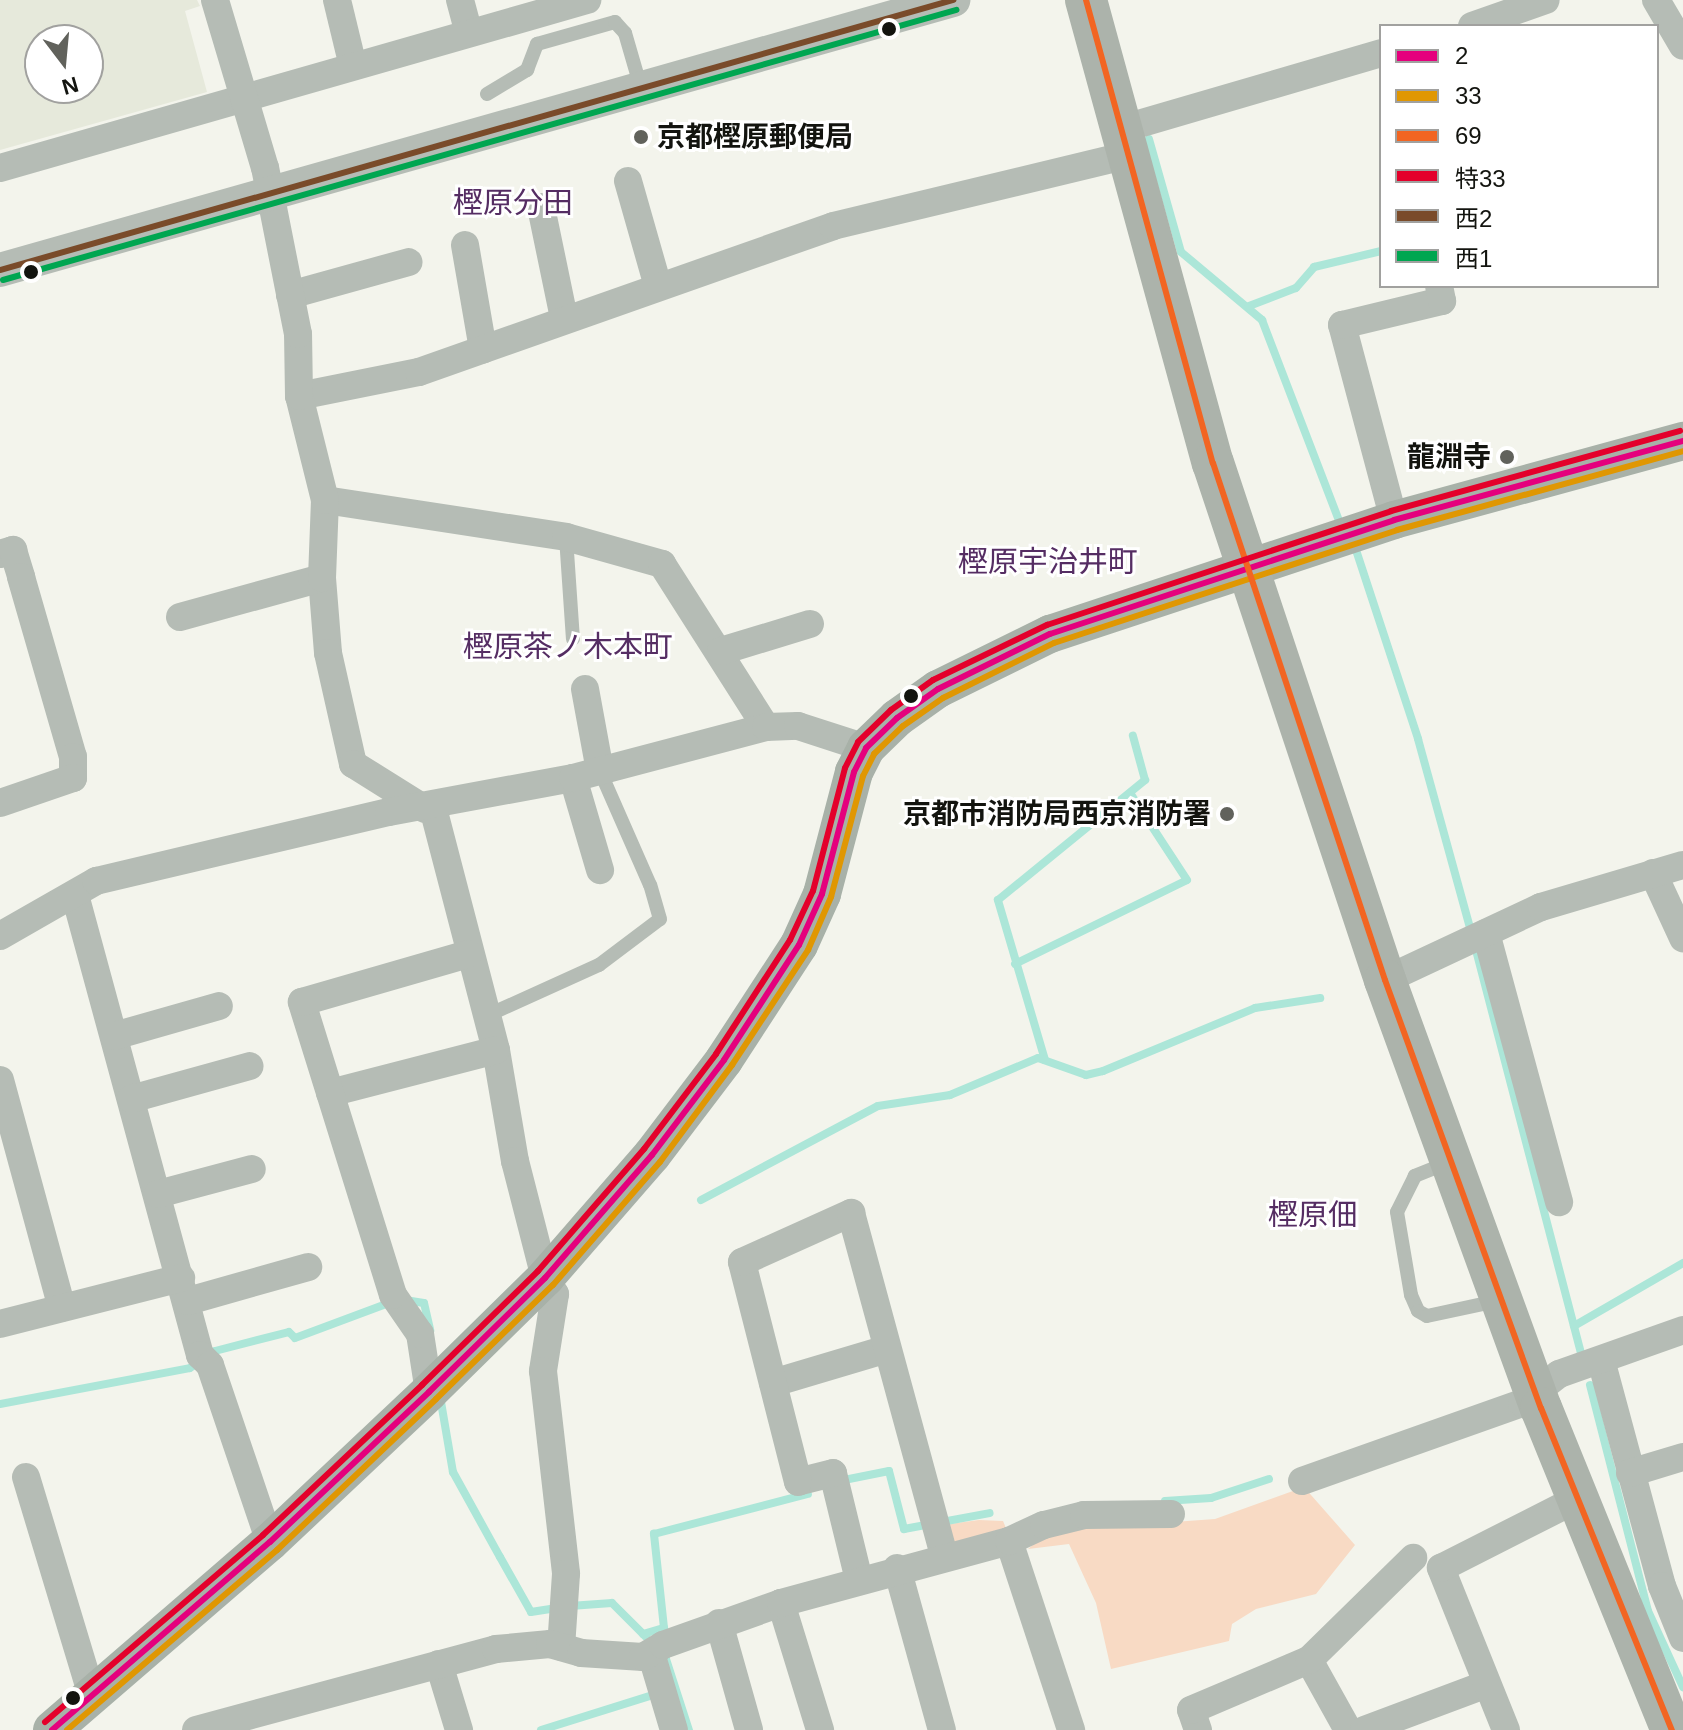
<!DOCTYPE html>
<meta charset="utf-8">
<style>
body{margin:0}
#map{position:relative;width:1683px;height:1730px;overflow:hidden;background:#f3f4ec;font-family:Arial,"Noto Sans JP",sans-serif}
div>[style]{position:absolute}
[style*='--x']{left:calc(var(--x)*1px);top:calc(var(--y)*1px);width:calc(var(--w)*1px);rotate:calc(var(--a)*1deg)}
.built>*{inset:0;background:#e6e9db}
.green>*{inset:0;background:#f8dac4}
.stream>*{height:8px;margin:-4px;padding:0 4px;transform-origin:4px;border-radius:4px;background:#ace6d8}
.service>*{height:14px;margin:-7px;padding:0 7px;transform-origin:7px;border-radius:7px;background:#b5bcb5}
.minor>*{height:28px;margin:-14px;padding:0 14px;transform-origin:14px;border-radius:14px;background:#b5bcb5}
.tertiary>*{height:34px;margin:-17px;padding:0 17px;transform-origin:17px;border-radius:17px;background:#b5bcb5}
.secondary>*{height:38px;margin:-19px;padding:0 19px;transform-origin:19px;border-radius:19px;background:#a8b1a8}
.primary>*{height:42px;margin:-21px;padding:0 21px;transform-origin:21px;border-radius:21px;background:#acb3ab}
.bus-1>*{height:6px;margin:-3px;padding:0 3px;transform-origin:3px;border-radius:3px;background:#e5007d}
.bus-2>*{height:6px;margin:-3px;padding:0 3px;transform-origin:3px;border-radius:3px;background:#e09702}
.bus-3>*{height:6px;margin:-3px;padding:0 3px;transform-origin:3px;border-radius:3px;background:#f26522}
.bus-4>*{height:6px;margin:-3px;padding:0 3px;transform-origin:3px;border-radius:3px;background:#e4002b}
.bus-5>*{height:6px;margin:-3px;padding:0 3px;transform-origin:3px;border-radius:3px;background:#7a4b2a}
.bus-6>*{height:6px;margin:-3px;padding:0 3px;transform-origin:3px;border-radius:3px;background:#00a651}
.dots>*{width:22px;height:22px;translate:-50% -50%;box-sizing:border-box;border:4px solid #fff;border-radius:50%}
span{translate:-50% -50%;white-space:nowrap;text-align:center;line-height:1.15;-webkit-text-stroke:6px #fff;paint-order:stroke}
.poi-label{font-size:28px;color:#13140f;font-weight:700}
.left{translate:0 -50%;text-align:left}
.right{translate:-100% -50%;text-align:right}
.neighbourhood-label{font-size:30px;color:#552d63}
.legend{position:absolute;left:1379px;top:24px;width:280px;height:264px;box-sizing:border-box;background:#fff;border:2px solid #a1a19f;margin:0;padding:10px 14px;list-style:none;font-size:24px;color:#13140f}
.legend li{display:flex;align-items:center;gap:16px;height:40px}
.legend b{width:40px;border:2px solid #a1a19f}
.north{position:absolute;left:24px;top:24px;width:80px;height:80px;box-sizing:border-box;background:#fff;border:2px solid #a1a19f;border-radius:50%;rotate:164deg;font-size:22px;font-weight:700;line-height:32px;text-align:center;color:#13140f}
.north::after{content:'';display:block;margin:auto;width:28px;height:36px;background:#61625c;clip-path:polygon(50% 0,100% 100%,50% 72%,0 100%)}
</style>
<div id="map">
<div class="built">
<i style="clip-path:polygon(evenodd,0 0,197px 0,200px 6px,185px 11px,207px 92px,0 150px,0 0,40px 40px,88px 40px,88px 88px,40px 88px,40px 40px)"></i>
</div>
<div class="green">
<i style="clip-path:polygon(1304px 1487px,1355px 1545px,1316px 1594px,1256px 1609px,1232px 1624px,1229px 1641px,1111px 1669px,1096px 1603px,1069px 1544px,1028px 1549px,1049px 1531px,1215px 1519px)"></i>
<i style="clip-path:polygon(979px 1520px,1003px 1521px,1006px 1528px,947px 1546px,942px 1525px)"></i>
</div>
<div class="stream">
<i style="--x:1149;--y:139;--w:117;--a:74.2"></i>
<i style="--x:1181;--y:252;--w:106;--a:40"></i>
<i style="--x:1262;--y:320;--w:221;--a:69"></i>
<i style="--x:1249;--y:306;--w:50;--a:-21"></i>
<i style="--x:1296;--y:288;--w:28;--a:-49"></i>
<i style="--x:1314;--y:267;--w:69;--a:-13.4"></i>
<i style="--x:1356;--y:550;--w:199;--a:71.8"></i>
<i style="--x:1418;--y:739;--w:199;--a:74.6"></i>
<i style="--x:1477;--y:954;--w:415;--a:75.4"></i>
<i style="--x:1015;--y:964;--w:191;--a:-26"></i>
<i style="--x:1187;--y:880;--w:104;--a:-123.2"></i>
<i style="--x:1045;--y:1060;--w:167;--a:-106.4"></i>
<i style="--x:998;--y:900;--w:190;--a:-39.2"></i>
<i style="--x:1145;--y:780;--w:46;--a:-105.3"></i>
<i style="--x:701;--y:1200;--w:200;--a:-28"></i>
<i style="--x:878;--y:1106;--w:73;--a:-8.7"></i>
<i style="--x:950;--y:1095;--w:95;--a:-22.8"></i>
<i style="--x:1038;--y:1058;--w:51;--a:19.5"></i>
<i style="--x:1086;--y:1075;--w:17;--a:-13"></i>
<i style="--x:1103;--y:1071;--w:165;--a:-22.5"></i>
<i style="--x:1255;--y:1008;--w:66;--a:-8.7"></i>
<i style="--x:405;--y:1300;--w:19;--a:9"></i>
<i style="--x:424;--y:1303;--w:28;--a:77"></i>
<i style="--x:1574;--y:1326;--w:126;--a:-30"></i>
<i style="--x:1590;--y:1385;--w:233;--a:75.6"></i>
<i style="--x:1648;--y:1611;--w:84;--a:65.3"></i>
<i style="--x:441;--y:1402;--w:71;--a:80.3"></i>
<i style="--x:453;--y:1472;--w:97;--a:61.1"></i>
<i style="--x:500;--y:1557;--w:63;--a:60.6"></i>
<i style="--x:531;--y:1612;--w:26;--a:-9"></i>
<i style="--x:0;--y:1404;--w:193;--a:-10.7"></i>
<i style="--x:190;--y:1368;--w:30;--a:-34"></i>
<i style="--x:215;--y:1351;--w:76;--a:-14.4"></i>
<i style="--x:289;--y:1332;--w:8;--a:45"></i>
<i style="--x:295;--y:1338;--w:103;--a:-20.4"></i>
<i style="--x:839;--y:1481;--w:51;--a:-11.3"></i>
<i style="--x:889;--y:1471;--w:60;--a:75.5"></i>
<i style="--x:904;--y:1529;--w:87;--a:-10.5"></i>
<i style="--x:1165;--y:1501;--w:46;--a:-3.7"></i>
<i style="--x:1211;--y:1498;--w:61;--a:-18.1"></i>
<i style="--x:570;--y:1606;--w:42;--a:-4.1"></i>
<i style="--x:612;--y:1603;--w:48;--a:45"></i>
<i style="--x:643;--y:1634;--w:22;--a:-16"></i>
<i style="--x:664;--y:1628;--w:95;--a:-96.1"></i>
<i style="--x:654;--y:1534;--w:159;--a:-14.6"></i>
<i style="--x:666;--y:1659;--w:75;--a:72.1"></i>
<i style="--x:541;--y:1730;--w:121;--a:-17.4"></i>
</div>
<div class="service">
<i style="--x:487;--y:94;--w:47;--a:-31"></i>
<i style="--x:527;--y:70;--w:28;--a:-69"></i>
<i style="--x:537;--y:44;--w:81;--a:-15.8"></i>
<i style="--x:615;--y:22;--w:15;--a:48"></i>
<i style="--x:625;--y:33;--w:57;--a:73.8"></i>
<i style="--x:566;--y:537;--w:102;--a:86.1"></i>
<i style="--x:486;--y:1016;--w:124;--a:-24.3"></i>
<i style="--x:599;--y:965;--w:76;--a:-37"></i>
<i style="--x:660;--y:919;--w:35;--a:-106"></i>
<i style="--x:650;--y:885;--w:124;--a:-113.7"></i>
<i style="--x:1447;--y:1163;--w:35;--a:158"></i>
<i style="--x:1415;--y:1176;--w:40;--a:116.6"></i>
<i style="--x:1397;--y:1212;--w:84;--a:80.4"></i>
<i style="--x:1411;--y:1295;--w:17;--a:66"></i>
<i style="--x:1418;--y:1311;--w:10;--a:29"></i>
<i style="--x:1427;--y:1316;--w:72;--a:-12.1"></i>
</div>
<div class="minor">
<i style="--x:337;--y:0;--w:68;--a:76.4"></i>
<i style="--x:460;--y:0;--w:34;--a:75"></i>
<i style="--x:1656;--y:0;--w:53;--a:59.6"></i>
<i style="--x:1472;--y:26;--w:78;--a:-19.4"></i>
<i style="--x:1118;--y:130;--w:274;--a:-16.3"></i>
<i style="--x:0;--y:168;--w:611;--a:-15.97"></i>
<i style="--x:628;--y:181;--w:109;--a:74.1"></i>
<i style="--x:541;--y:207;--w:113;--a:78.3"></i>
<i style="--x:465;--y:245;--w:106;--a:80.2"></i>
<i style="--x:290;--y:295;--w:123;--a:-15.5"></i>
<i style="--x:299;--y:396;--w:122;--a:-11.3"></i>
<i style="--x:419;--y:372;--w:439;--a:-19.4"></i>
<i style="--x:833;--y:226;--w:300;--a:-13.5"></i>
<i style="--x:325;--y:500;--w:244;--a:8.7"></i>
<i style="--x:566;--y:537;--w:100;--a:15.7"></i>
<i style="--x:662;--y:564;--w:193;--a:57.5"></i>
<i style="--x:1394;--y:520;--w:202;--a:-104.9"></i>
<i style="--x:1342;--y:325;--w:103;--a:-13.5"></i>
<i style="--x:1442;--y:301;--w:15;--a:-101"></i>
<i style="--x:0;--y:554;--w:14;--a:-17"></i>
<i style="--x:13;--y:550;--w:28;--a:73"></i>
<i style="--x:21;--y:577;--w:187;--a:73.9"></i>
<i style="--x:73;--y:757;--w:21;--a:90"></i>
<i style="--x:73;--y:778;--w:77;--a:161.1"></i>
<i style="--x:322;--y:578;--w:75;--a:85.4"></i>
<i style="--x:328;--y:653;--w:114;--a:77.3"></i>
<i style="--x:353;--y:764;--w:85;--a:32"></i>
<i style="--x:180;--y:617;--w:147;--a:-15.4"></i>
<i style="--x:322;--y:578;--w:78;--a:-87.8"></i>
<i style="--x:325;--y:500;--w:107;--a:-104"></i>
<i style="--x:299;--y:396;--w:62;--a:-90.9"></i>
<i style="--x:298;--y:334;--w:169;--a:-101.2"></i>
<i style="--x:265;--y:168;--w:175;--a:-106.6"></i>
<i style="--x:721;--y:651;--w:93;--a:-16.9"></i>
<i style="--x:585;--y:689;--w:83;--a:79.6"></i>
<i style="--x:573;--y:778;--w:96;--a:73.6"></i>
<i style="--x:433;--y:808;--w:250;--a:75.4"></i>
<i style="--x:496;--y:1050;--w:113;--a:80.3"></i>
<i style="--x:515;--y:1161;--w:121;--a:75.6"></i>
<i style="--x:545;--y:1278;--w:19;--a:58"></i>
<i style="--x:555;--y:1294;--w:78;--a:98.9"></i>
<i style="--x:543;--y:1371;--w:204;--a:83.5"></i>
<i style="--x:566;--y:1574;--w:73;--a:93.9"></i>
<i style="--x:1653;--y:873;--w:72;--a:65.2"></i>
<i style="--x:75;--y:895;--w:477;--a:74.8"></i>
<i style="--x:200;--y:1355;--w:14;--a:45"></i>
<i style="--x:210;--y:1365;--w:187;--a:71.3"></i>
<i style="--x:1486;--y:933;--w:279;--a:74.8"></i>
<i style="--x:0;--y:936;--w:111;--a:-29.8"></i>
<i style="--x:96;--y:881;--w:301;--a:-13.3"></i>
<i style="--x:389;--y:812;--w:187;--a:-10.5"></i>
<i style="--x:573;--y:778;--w:200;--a:-14.8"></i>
<i style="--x:766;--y:727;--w:32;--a:-2"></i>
<i style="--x:798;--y:726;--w:71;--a:17.9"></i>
<i style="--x:1385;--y:980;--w:172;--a:-25.1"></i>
<i style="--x:1541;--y:907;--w:148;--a:-16.5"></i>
<i style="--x:114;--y:1036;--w:109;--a:-15.9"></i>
<i style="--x:0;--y:1080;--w:236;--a:74.8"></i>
<i style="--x:330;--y:1093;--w:171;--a:-14.5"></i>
<i style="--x:131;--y:1099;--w:123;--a:-15.5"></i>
<i style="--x:158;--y:1194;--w:97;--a:-14.9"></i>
<i style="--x:188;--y:1301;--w:125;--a:-15.8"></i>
<i style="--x:0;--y:1324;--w:187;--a:-14.3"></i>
<i style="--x:1601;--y:1360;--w:234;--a:74.9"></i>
<i style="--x:1662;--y:1586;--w:56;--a:68"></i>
<i style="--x:773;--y:1383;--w:119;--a:-16.6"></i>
<i style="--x:429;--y:1392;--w:59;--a:-98.8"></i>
<i style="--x:420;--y:1334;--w:47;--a:-124.7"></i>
<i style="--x:393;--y:1295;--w:307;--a:-107.3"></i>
<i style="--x:302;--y:1002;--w:173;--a:-16.1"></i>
<i style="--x:1630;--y:1473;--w:55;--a:-16.8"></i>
<i style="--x:26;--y:1477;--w:232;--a:73.2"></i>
<i style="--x:1302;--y:1481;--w:233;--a:-19.5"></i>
<i style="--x:1522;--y:1403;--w:47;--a:-38.1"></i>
<i style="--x:1559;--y:1374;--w:132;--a:-19.5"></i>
<i style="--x:1009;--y:1541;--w:199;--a:71.8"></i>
<i style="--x:897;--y:1568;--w:168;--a:74.5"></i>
<i style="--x:859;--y:1580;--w:110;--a:-103.7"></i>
<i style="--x:833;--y:1473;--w:36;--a:166"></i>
<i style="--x:798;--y:1482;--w:227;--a:-104.3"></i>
<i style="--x:742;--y:1262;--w:120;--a:-24.2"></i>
<i style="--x:851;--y:1213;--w:354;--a:74.8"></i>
<i style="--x:781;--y:1603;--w:133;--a:72.9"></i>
<i style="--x:719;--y:1623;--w:111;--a:74.3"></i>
<i style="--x:651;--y:1653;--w:80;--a:73.4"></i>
<i style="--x:1309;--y:1660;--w:80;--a:60.9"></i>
<i style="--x:439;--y:1664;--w:69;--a:73.1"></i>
<i style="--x:196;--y:1730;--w:311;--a:-15.1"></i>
<i style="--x:496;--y:1649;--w:54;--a:-5.3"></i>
<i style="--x:550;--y:1644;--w:32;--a:16"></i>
<i style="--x:581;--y:1653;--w:62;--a:3.7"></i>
<i style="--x:643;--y:1657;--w:23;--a:-31"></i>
<i style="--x:663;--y:1645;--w:125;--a:-19.6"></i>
<i style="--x:781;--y:1603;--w:236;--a:-15.2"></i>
<i style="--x:1009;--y:1541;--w:38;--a:-25"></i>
<i style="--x:1044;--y:1525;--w:41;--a:-14"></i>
<i style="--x:1084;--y:1515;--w:87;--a:-0.7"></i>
<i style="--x:1198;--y:1730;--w:21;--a:-109"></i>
<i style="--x:1191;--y:1710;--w:128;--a:-23"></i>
<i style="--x:1309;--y:1660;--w:146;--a:-44.4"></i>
<i style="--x:1364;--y:1730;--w:131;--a:-20.5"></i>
<i style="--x:1506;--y:1730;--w:175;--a:-111.9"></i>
<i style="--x:1441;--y:1568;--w:153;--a:-26.9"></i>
</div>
<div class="tertiary">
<i style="--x:0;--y:270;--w:991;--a:-15.82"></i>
</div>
<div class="secondary">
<i style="--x:52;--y:1730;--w:288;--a:-40.8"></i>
<i style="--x:270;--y:1542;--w:219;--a:-43.3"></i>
<i style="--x:429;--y:1392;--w:163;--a:-44.5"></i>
<i style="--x:545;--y:1278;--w:163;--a:-49"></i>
<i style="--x:652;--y:1155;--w:119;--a:-52.8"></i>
<i style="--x:724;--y:1060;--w:137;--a:-56.9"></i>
<i style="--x:799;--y:945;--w:56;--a:-65.7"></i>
<i style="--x:822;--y:894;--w:126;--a:-75.3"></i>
<i style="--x:854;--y:772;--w:27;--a:-63"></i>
<i style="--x:866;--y:748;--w:43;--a:-44.1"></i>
<i style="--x:897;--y:718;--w:50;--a:-35.3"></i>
<i style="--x:938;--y:689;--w:125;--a:-26.2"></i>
<i style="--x:1050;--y:634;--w:362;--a:-18.3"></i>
<i style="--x:1394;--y:520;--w:300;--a:-15.3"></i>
</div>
<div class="primary">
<i style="--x:1086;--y:0;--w:480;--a:74.7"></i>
<i style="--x:1213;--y:463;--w:545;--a:71.6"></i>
<i style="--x:1385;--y:980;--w:456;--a:70"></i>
<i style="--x:1541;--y:1408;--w:348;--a:67.9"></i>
</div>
<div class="bus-1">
<i style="--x:52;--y:1730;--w:288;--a:-40.8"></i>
<i style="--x:270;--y:1542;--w:219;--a:-43.3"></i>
<i style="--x:429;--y:1392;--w:163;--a:-44.5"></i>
<i style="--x:545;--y:1278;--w:163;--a:-49"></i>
<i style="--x:652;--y:1155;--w:119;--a:-52.8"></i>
<i style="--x:724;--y:1060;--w:137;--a:-56.9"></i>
<i style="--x:799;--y:945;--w:56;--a:-65.7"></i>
<i style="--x:822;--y:894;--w:126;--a:-75.3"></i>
<i style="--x:854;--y:772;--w:27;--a:-63"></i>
<i style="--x:866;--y:748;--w:43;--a:-44.1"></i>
<i style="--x:897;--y:718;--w:50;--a:-35.3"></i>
<i style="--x:938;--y:689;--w:125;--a:-26.2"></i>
<i style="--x:1050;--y:634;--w:362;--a:-18.3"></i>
<i style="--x:1394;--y:520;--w:300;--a:-15.3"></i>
</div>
<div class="bus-2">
<i style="--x:67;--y:1730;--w:277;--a:-40.6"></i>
<i style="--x:277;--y:1550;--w:219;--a:-43.5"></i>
<i style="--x:436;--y:1399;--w:163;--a:-44.3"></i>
<i style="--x:553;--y:1285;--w:163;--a:-49"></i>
<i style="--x:660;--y:1162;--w:121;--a:-53.4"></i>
<i style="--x:732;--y:1065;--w:138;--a:-56.5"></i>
<i style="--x:808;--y:950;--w:58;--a:-66.5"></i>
<i style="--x:831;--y:897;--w:125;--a:-75.2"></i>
<i style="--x:863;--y:776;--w:25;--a:-63"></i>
<i style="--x:874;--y:754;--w:40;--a:-44"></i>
<i style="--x:903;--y:726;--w:49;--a:-35"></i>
<i style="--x:943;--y:698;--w:124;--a:-26.4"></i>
<i style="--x:1054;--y:643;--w:361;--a:-18.2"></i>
<i style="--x:1397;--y:530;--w:297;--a:-15.4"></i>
</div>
<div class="bus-3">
<i style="--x:1086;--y:0;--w:480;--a:74.7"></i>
<i style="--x:1213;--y:463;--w:545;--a:71.6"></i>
<i style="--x:1385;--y:980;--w:456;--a:70"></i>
<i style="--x:1541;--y:1408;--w:348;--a:67.9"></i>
</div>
<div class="bus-4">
<i style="--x:45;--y:1722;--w:287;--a:-40.6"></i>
<i style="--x:263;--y:1535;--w:219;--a:-43.3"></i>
<i style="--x:422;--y:1385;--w:163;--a:-44.5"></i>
<i style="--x:538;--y:1271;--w:162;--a:-49"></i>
<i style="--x:644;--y:1149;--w:119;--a:-52.8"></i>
<i style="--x:716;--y:1054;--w:136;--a:-57"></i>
<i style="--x:790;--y:940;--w:54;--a:-64.9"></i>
<i style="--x:813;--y:891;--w:127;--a:-75.4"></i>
<i style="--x:845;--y:768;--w:29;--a:-63"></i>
<i style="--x:858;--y:742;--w:46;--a:-44.1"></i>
<i style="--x:891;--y:710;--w:52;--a:-35.5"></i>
<i style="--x:933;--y:680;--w:127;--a:-25.8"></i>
<i style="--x:1047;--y:625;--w:362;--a:-18.3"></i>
<i style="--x:1391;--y:511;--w:300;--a:-15.5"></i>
</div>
<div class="bus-5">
<i style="--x:0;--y:270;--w:991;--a:-15.82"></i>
</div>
<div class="bus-6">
<i style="--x:3;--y:280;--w:991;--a:-15.82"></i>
</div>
<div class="dots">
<i style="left:889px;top:29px;background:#13140f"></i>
<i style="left:641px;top:137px;background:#61625c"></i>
<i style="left:31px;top:272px;background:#13140f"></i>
<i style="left:1507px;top:457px;background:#61625c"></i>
<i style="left:911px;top:696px;background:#13140f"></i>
<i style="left:1227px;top:814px;background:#61625c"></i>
<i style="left:73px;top:1698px;background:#13140f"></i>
</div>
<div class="poi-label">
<span class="left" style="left:657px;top:137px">京都樫原郵便局</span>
<span class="right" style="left:1491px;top:457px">龍淵寺</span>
<span class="right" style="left:1211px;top:814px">京都市消防局西京消防署</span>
</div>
<div class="neighbourhood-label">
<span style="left:513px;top:203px">樫原分田</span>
<span style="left:1048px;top:562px">樫原宇治井町</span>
<span style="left:568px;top:647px">樫原茶ノ木本町</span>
<span style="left:1313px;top:1215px">樫原佃</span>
</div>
<ul class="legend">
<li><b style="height:10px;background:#e5007d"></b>2</li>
<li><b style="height:10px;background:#e09702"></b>33</li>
<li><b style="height:10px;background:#f26522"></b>69</li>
<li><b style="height:10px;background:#e4002b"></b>特33</li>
<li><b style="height:10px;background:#7a4b2a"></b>西2</li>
<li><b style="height:10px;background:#00a651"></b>西1</li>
</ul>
<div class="north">N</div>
</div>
